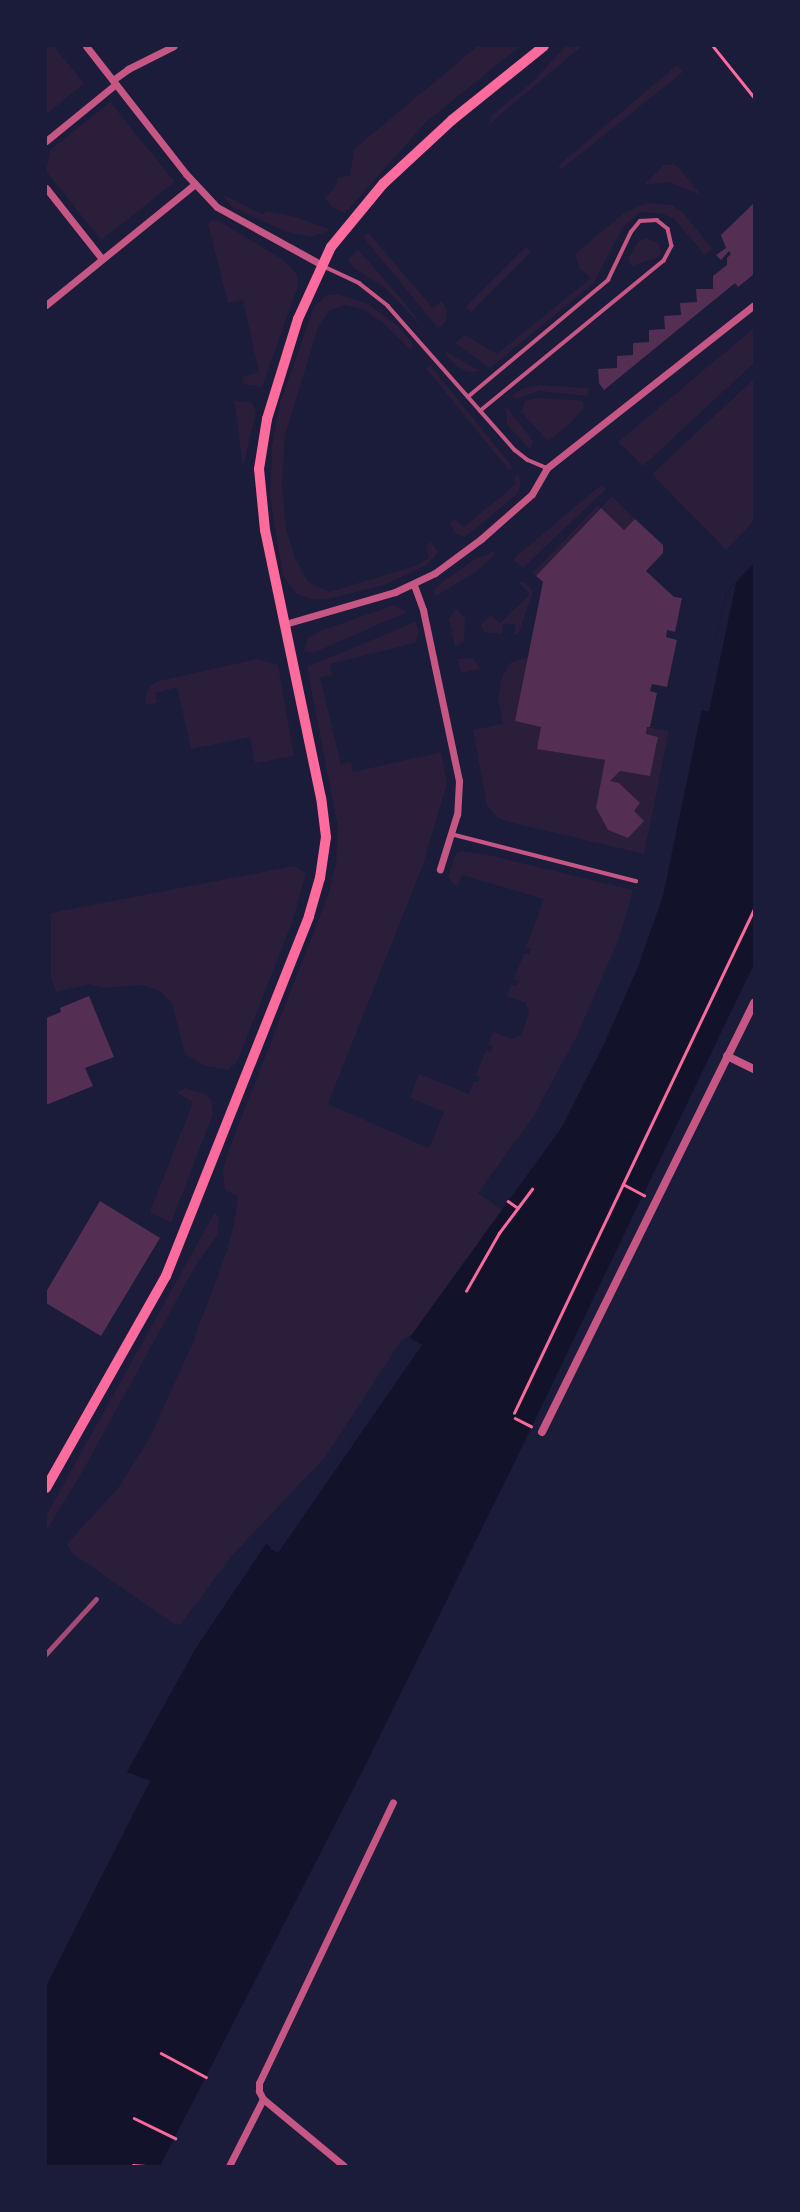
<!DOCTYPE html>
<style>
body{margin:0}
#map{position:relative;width:800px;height:2212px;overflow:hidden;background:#1b1b3a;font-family:"Titillium Web",sans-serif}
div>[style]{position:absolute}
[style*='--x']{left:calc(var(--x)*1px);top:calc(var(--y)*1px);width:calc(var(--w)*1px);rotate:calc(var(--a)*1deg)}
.green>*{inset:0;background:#2a1e3b;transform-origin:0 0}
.water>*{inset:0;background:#12122b}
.pier>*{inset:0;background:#1b1b3a}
.building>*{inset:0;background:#542f53}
.path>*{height:2.5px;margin:-1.25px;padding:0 1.25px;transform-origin:1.25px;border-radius:1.25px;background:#ff6b9d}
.service>*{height:3.5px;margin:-1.75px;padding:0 1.75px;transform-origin:1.75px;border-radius:1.75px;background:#c65784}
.minor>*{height:7px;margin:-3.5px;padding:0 3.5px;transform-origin:3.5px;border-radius:3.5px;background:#c65784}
.tertiary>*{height:8px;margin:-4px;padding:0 4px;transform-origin:4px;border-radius:4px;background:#c65784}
.secondary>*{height:10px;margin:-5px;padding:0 5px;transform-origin:5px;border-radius:5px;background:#ff6b9d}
.rail>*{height:4.5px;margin:-2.25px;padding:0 2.25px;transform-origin:2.25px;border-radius:2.25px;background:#a44b75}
span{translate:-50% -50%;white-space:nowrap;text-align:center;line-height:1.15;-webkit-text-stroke:6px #1b1b3a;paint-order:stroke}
.frame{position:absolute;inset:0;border:47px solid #1b1b3a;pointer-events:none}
</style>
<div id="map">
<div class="green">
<i style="clip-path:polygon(46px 46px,53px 46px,84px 83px,46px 115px)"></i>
<i style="clip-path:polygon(478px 46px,520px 46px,426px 122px,345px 213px,332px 207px,324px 198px,335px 188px,338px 177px,350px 176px,354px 149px)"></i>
<i style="clip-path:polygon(566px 46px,582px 46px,488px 125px,492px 115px,531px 83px)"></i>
<i style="clip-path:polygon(677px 65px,683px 72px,563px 168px,558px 169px,560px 164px)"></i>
<i style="clip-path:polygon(110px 102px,175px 182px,101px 240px,46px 171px,50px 150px)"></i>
<i style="clip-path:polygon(673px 164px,678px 167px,702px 196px,670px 182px,644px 185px,664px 165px)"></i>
<i style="clip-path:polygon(222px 194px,262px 214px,268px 211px,296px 217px,331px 230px,311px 237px,287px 232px,232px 207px)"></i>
<i style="clip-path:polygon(647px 203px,672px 205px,683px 213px,713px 249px,705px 255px,674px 219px,663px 214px,641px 212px,623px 227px,593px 284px,490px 368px,455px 343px,465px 335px,497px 354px,591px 278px,580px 269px,575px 254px,624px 213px)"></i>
<i style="clip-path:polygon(211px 220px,219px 221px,283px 260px,296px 273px,299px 283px,262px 387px,243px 384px,243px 377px,259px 372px,243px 300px,228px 303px,208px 224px)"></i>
<i style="clip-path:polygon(368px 232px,433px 308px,441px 301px,444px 304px,447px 311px,445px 323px,438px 328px,363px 237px)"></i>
<i style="clip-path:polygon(646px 238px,659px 244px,661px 253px,657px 258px,631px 266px,628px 258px,639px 241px)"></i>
<i style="left:526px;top:247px;width:7px;height:85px;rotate:45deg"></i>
<i style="clip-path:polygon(358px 250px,379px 273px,430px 334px,385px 288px,354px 268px,348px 259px)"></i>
<i style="clip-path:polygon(338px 294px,368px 304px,398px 326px,413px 344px,411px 350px,382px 322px,364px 310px,346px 305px,330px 310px,318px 328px,285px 435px,282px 483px,286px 529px,295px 558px,308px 582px,329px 592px,415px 566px,429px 558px,426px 546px,431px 542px,438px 552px,427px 565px,384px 585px,328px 599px,312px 599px,296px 594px,283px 575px,270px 497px,272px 446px,280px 403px,314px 307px,326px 295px)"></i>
<i style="clip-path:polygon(754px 328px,754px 363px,643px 466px,618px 442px)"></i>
<i style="clip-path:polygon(447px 352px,479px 371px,468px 372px,458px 367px,445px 354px)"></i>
<i style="left:430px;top:365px;width:132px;height:5px;rotate:51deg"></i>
<i style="clip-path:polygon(754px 379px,754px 521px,726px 550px,652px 474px)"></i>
<i style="clip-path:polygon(540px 385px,589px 388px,587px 396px,539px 391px,515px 399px,511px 396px,522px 389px)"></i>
<i style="clip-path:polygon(537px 398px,577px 400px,583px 401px,584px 407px,570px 424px,548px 441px,521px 412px,525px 401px)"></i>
<i style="clip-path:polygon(234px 400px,252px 403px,256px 412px,243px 467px)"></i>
<i style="clip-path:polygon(506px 406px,533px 441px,530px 450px,507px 424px)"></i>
<i style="clip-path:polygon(518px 475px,521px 485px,516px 495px,465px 537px,457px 535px,449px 523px,455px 519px,464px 527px,516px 484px,514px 478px)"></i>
<i style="clip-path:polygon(601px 485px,606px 489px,523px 568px,513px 559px)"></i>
<i style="clip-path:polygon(612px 496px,635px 519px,624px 530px,600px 508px,536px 576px,533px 573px,598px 505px,601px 508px)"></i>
<i style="clip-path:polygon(493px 551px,495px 555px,476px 572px,434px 597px,434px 590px,441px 583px,478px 557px,483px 557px)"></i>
<i style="clip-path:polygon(518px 582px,524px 582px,533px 591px,519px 633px,515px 635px,515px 624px,503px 624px,502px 634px,484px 632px,481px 625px,491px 615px,500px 623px,530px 594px)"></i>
<i style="clip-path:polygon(394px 605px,407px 612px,327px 647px,313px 653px,304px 651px,308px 638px,320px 631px)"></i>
<i style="clip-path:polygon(456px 609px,465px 618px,464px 641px,455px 647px,449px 619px)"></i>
<i style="clip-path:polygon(415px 622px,419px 631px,415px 643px,330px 664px,332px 675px,320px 678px,341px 764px,351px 762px,353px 772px,441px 752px,447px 783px,423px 865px,328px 1104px,429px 1148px,444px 1112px,410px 1098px,419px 1074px,469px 1094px,474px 1081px,478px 1082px,480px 1077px,476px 1075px,486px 1050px,490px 1052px,493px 1046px,488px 1044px,493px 1032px,512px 1039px,521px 1035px,529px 1013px,526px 1003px,507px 996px,511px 985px,516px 986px,519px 981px,514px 979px,524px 953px,529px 954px,531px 949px,526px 947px,544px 899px,462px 875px,457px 886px,452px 883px,448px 876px,456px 854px,461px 851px,493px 856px,633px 890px,620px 936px,577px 1036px,533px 1117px,478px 1193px,502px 1210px,413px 1334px,401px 1341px,325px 1457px,230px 1558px,180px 1625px,174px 1624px,72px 1553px,67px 1544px,118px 1488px,149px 1439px,191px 1347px,227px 1251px,235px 1219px,238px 1197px,225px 1190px,223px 1169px,228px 1152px,328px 895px,336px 864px,338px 828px,307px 667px)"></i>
<i style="clip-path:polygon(528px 657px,515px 721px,541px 727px,537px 749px,605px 760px,596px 809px,608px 830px,624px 836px,634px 811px,640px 803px,619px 783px,610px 781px,620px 771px,650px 776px,658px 737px,646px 734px,647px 727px,669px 731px,644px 854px,505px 821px,498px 818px,487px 806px,473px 730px,503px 724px,498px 697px,502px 677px,510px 663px)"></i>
<i style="clip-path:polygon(473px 658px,481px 669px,461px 673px,458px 659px)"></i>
<i style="clip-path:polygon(257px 659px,278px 665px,294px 756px,255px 763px,250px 737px,191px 749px,177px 687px,156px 693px,157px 703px,145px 705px,147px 690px,155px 682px)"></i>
<i style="clip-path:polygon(294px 866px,306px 873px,293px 920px,237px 1062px,228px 1070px,205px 1066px,185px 1054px,172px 1004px,160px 991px,141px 985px,105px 988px,90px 984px,56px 992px,51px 979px,51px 913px)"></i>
<i style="clip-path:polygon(185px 1088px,205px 1094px,212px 1101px,213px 1114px,171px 1223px,150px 1212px,193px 1102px,177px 1093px)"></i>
<i style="clip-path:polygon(215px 1212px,219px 1219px,218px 1234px,196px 1265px,81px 1474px,46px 1531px,47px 1514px)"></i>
</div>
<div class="water">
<i style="clip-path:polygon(754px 563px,754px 964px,522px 1447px,365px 1766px,160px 2166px,46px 2166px,46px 1986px,150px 1781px,127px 1772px,196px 1648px,266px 1544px,278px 1552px,421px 1346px,410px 1337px,562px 1127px,605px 1042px,638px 967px,663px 896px,726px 593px)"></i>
</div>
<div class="pier">
<i style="clip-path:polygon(736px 583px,709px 712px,701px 710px,726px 593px)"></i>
<i style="clip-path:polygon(414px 1340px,422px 1345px,278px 1553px,270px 1548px,272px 1545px,277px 1548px,417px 1346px,412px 1343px)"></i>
</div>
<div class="building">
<i style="clip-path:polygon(754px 203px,754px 274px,738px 287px,735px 283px,604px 390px,599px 383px,598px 369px,617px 368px,617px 356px,633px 355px,633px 343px,649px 342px,649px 330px,665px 329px,664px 316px,681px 315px,680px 303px,697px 302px,696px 289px,713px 289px,713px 276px,727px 265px,727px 258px,731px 254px,729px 251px,721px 260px,716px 255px,726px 248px,721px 235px)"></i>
<i style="clip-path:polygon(601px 508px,624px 530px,635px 519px,663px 545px,663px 553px,646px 571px,674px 597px,682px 598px,675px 632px,667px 630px,666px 637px,677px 640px,667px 687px,652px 684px,650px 691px,657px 693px,650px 727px,647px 727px,646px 734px,658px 737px,650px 776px,620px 771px,610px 781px,619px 783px,640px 803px,634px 811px,644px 821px,628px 838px,608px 830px,596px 808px,605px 760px,537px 749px,541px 727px,515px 721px,543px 582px,536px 576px)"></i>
<i style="clip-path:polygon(89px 996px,114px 1057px,85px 1068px,93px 1086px,46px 1105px,46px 1018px,61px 1012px,60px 1008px)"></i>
<i style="clip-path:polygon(100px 1201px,160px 1238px,101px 1336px,46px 1303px,46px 1292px)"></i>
</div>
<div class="path">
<i style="--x:713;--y:46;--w:65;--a:51.2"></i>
<i style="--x:623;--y:1184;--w:24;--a:28"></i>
<i style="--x:508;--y:1201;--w:12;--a:35"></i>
<i style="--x:466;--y:1291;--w:67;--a:-60.4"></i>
<i style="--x:499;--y:1233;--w:55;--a:-53.1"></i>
<i style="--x:514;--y:1413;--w:558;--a:-64.54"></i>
<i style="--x:515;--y:1418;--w:18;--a:27"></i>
<i style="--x:161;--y:2053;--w:51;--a:28.1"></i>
<i style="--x:134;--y:2118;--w:46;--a:26"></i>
<i style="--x:133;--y:2165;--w:16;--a:4"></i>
</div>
<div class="service">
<i style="--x:323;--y:266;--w:40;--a:25"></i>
<i style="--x:359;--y:283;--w:37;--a:38"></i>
<i style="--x:388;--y:306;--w:192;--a:48.6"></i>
<i style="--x:515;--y:450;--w:16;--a:38"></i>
<i style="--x:528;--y:460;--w:21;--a:23"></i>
<i style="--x:469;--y:396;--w:181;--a:-39.8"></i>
<i style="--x:608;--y:280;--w:53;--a:-64.4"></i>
<i style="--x:631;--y:232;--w:14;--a:-51"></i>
<i style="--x:640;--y:221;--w:17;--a:-3"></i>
<i style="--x:657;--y:220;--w:14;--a:39"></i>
<i style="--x:668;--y:229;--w:17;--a:77"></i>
<i style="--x:672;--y:246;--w:17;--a:118"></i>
<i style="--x:664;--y:261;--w:237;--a:140.7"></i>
<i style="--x:451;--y:834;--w:191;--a:14.3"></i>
</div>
<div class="minor">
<i style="--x:86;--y:46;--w:162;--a:52"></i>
<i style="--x:186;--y:174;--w:45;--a:46.8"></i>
<i style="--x:217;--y:207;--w:120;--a:28.9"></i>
<i style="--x:113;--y:80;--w:19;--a:-36"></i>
<i style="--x:128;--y:69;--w:51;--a:-26.6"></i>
<i style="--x:46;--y:141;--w:90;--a:-39.2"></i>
<i style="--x:46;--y:188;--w:90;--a:51.7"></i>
<i style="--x:46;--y:305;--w:192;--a:-39.1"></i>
<i style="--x:414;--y:585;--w:27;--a:70"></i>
<i style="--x:423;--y:610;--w:175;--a:78.1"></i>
<i style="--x:459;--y:781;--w:33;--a:93"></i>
<i style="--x:457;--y:814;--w:58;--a:107.2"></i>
<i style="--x:285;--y:624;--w:115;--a:-16.2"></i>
<i style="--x:395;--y:592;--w:44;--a:-25.4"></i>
<i style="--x:435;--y:573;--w:57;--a:-36.5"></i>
<i style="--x:481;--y:539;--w:68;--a:-41.4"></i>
<i style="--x:532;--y:494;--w:30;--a:-60"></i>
<i style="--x:547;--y:468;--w:263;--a:-38.2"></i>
<i style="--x:229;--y:2166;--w:75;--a:-63.1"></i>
<i style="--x:344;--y:2166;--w:105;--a:-140.4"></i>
<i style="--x:263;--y:2099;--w:9;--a:-117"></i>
<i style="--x:259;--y:2091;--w:8;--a:-90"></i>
<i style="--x:259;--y:2083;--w:311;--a:-64.5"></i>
</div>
<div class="tertiary">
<i style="--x:727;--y:1056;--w:30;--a:26"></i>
<i style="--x:542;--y:1432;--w:479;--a:-63.7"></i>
</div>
<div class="secondary">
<i style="--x:46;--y:1488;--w:244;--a:-60.5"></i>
<i style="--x:166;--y:1276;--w:387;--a:-68.3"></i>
<i style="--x:309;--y:916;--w:40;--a:-74"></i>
<i style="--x:320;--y:878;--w:41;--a:-81.7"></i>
<i style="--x:326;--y:837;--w:39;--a:-97"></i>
<i style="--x:321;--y:798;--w:274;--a:-101.8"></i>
<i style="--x:265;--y:530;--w:61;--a:-95.6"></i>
<i style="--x:259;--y:469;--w:51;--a:-80.9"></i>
<i style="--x:267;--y:419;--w:105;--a:-72.8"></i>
<i style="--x:298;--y:319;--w:79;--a:-65.4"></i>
<i style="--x:331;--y:247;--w:82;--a:-50.5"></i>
<i style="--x:383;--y:184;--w:94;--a:-42.8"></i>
<i style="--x:452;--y:120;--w:118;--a:-38.8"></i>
</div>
<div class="rail">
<i style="--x:46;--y:1654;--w:74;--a:-47.7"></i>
</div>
<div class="frame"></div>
</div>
